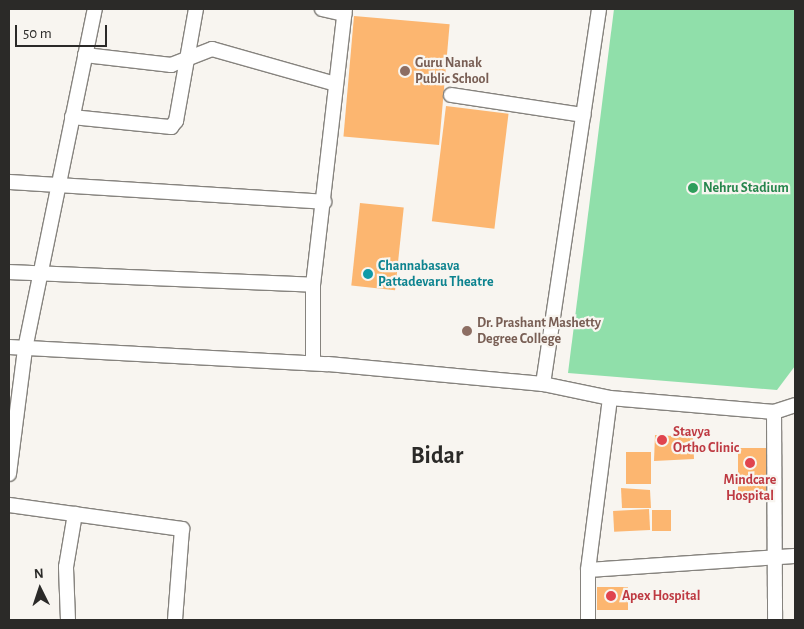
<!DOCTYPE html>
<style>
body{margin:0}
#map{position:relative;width:804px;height:629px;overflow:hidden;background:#f8f5f0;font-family:"Alegreya Sans",sans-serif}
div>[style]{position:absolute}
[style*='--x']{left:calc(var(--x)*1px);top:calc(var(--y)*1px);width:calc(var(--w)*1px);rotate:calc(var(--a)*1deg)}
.green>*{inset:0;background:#90dfaa}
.building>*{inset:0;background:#fcb670;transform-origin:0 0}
.roads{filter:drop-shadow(1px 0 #86837e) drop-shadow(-1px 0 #86837e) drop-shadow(0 1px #86837e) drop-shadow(0 -1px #86837e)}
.street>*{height:14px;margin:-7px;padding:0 7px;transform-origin:7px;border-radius:7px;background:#fff}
.dots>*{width:14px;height:14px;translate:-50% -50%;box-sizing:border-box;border:2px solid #f8f5f0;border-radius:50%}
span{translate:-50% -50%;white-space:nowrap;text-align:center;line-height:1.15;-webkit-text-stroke:4.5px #f8f5f0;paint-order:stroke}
.education-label{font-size:14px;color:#785e54;font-weight:700}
.left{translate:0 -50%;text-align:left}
.leisure-label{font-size:14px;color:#27864d;font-weight:700}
.culture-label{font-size:14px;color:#0d838f;font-weight:700}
.health-label{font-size:14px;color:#be3a42;font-weight:700}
.town-label{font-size:24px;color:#2b2a28;font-weight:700}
.frame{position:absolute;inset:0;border:10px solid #2b2a28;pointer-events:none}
.north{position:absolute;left:15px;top:564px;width:50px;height:50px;-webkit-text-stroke:4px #f8f5f0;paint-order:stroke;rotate:356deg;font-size:14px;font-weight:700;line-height:20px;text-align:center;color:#2b2a28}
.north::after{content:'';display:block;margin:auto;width:18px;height:22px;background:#2b2a28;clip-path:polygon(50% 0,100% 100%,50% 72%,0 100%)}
.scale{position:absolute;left:15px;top:25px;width:92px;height:22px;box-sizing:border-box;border:2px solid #2b2a28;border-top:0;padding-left:6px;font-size:15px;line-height:18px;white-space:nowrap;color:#2b2a28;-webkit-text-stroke:4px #f8f5f0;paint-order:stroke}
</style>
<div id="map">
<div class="green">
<i style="clip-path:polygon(614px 9px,795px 9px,795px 366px,777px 390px,568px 373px)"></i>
</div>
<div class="building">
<i style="left:354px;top:16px;width:96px;height:121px;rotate:5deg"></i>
<i style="left:446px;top:106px;width:63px;height:116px;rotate:7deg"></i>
<i style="left:360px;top:203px;width:44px;height:83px;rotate:6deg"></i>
<i style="clip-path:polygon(655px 435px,693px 437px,694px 459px,654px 461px)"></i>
<i style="left:767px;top:448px;width:51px;height:29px;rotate:90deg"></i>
<i style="left:626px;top:452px;width:25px;height:32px"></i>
<i style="clip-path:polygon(621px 488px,650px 490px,651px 508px,622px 508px)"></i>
<i style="left:649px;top:509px;width:21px;height:36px;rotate:87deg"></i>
<i style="left:652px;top:510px;width:19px;height:21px"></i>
<i style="left:628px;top:587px;width:23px;height:31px;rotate:90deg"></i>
</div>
<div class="roads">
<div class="street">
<i style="--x:322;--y:9;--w:23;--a:13"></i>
<i style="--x:85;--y:55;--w:87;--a:6.6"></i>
<i style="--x:171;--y:65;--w:44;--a:-21.3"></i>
<i style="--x:212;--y:49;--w:129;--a:15.8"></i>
<i style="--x:451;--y:95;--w:134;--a:8.6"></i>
<i style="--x:72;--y:117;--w:100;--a:5.8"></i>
<i style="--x:171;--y:127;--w:8;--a:-50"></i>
<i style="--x:176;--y:121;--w:114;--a:-79.9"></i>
<i style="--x:9;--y:182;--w:316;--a:3.6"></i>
<i style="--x:9;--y:272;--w:304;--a:2.4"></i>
<i style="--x:9;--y:347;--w:319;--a:3.1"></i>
<i style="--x:328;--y:364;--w:216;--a:5.3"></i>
<i style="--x:543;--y:384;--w:68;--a:11.8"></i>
<i style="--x:313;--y:363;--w:78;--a:-90"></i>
<i style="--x:313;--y:285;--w:278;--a:-83.4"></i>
<i style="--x:543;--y:384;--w:379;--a:-81.5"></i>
<i style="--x:774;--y:412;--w:208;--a:89.7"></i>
<i style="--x:9;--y:474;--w:126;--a:-82.7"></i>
<i style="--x:25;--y:349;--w:347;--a:-78.4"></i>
<i style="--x:9;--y:505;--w:175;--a:7.9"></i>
<i style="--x:182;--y:529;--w:91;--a:94.4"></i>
<i style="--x:588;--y:570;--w:207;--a:-3.9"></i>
<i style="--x:68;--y:620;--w:53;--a:-92.2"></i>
<i style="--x:66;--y:567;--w:54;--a:-80.4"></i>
<i style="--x:588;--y:620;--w:50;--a:-90"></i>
<i style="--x:588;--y:570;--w:173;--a:-82.7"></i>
<i style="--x:610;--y:398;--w:165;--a:4.9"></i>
<i style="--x:774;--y:412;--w:22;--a:-18"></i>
</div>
</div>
<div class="dots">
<i style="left:405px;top:71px;background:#8d6e63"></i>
<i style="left:693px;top:188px;background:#2e9e5b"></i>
<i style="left:368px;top:274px;background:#0f9aa8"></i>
<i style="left:467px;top:331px;background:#8d6e63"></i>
<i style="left:662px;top:440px;background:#e0444e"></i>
<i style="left:750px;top:463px;background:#e0444e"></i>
<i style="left:611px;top:596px;background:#e0444e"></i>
</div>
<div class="education-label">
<span class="left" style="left:415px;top:71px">Guru Nanak<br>Public School</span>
<span class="left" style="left:477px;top:331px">Dr. Prashant Mashetty<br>Degree College</span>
</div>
<div class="leisure-label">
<span class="left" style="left:703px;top:188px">Nehru Stadium</span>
</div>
<div class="culture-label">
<span class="left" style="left:378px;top:274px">Channabasava<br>Pattadevaru Theatre</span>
</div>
<div class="health-label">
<span class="left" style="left:673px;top:440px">Stavya<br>Ortho Clinic</span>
<span style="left:750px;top:488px">Mindcare<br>Hospital</span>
<span class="left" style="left:622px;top:596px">Apex Hospital</span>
</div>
<div class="town-label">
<span style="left:437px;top:457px">Bidar</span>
</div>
<div class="frame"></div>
<div class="north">N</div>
<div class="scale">50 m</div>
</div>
